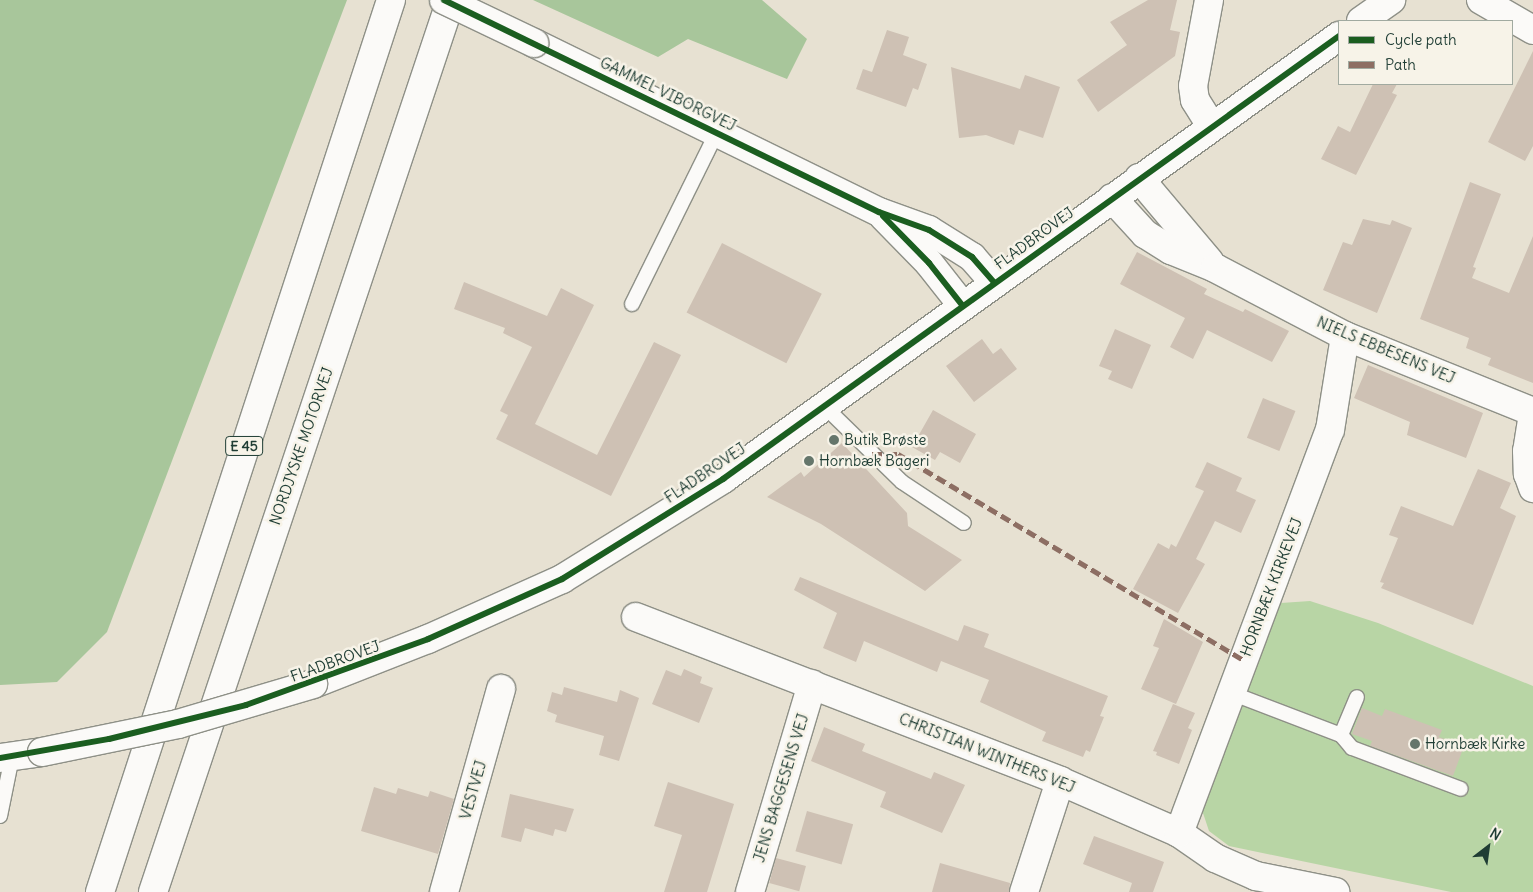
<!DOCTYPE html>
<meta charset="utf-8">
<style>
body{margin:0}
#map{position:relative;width:1533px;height:892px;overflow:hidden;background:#e7e1d2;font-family:Delius,sans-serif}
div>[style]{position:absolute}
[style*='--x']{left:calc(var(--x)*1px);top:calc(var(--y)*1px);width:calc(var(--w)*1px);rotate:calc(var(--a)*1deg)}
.green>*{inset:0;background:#b8d5a5}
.forest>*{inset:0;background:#a8c69b}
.building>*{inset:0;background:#cec1b4;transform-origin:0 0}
.roads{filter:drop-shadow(1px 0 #8e9087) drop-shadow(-1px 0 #8e9087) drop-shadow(0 1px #8e9087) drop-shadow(0 -1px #8e9087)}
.lane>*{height:14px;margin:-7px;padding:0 7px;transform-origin:7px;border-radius:7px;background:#fbfaf8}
.street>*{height:28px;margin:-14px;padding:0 14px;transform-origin:14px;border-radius:14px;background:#fbfaf8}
.secondary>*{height:28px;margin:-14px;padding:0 14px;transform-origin:14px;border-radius:14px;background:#fbfaf8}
.highway>*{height:28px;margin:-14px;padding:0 14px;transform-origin:14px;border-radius:14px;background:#fbfaf8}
.bridges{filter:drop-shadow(1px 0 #8e9087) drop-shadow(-1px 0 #8e9087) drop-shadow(0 1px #8e9087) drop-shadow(0 -1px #8e9087)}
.secondary-bridge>*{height:28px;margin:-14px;padding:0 14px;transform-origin:14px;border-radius:14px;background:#fbfaf8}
.quiet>*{height:5px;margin-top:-2.5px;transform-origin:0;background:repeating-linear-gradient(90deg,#8d6e63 0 10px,transparent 0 15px)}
.cycleway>*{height:6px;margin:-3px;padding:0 3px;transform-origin:3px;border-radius:3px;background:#1b5e20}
.dots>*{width:14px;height:14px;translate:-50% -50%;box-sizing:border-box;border:2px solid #f7f3e8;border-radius:50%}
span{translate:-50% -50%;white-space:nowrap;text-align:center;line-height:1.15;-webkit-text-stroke:5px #f7f3e8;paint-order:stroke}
.shield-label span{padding:1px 4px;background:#f7f3e8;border:1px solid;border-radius:4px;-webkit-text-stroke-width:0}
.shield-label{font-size:14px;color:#1f3d34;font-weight:700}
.street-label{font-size:15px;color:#1f3d34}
.poi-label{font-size:15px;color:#1f3d34}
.left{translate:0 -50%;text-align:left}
.legend{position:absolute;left:1338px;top:20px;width:175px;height:65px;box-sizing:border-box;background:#f7f3e8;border:1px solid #a1aaa0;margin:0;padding:6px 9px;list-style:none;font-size:15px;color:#1f3d34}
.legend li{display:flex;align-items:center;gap:10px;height:25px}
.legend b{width:25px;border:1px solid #a1aaa0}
.north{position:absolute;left:1463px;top:822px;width:50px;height:50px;-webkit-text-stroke:4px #f7f3e8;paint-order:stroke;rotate:30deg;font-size:14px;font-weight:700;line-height:20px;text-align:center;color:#1f3d34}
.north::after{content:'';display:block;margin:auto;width:18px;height:22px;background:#1f3d34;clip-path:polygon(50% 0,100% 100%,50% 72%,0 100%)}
</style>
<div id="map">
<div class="green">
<i style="clip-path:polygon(1310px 601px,1378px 623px,1533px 686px,1533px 892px,1451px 892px,1229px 846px,1209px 831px,1202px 810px,1281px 603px)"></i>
</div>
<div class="forest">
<i style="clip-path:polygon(0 0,347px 0,107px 632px,57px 682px,0 685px)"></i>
<i style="clip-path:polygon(533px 0,762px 0,807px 39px,787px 79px,688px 39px,658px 57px)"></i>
</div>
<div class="building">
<i style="clip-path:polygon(1148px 0,1177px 0,1170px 30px,1180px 32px,1175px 56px,1098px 112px,1077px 80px,1127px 45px,1110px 22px)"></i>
<i style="clip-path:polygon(887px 30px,909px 37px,903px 55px,927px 64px,918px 90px,913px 88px,906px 107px,856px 89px,863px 69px,872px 72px)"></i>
<i style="clip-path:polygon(1533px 51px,1533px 146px,1525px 161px,1488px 142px)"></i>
<i style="clip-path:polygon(951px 67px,1020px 89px,1025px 75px,1060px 87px,1043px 138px,1019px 130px,1014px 145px,986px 135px,959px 138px)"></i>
<i style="clip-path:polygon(1373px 84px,1397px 84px,1392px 93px,1397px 95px,1356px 175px,1321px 159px,1338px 126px,1350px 132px)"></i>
<i style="clip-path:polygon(1470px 182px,1501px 194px,1473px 267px,1476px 268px,1472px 278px,1509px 293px,1533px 236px,1533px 383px,1488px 365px,1491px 358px,1466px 348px,1469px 338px,1420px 319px)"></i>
<i style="clip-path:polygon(1363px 219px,1390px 225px,1392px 220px,1412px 228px,1377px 313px,1323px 290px,1343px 242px,1352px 245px)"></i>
<i style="left:722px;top:243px;width:112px;height:78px;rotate:27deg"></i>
<i style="clip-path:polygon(1137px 252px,1207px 289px,1204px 294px,1243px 312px,1245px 309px,1289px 331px,1272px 362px,1207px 330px,1193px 359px,1170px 347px,1185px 318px,1120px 284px)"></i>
<i style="clip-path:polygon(464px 282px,547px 316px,561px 288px,594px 305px,535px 424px,597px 455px,654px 342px,681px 355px,611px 496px,496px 439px,508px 415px,500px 411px,532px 347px,503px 333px,505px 328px,454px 309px)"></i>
<i style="clip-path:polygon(1115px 329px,1151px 345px,1132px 389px,1108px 379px,1112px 371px,1099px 366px)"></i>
<i style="clip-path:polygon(982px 339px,993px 354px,1001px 348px,1017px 369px,974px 402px,946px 366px)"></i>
<i style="clip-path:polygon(1368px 365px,1483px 413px,1466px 458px,1407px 435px,1410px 422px,1354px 398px)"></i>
<i style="left:1263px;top:398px;width:35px;height:43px;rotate:22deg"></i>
<i style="clip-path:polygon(933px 410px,976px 434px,960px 463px,940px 452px,935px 460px,912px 447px)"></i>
<i style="clip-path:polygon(842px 443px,907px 513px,908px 526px,962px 560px,925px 591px,821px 524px,767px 497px,801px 472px,804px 477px)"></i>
<i style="clip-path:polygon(1207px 462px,1242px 478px,1236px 491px,1256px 500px,1241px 533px,1215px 521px,1196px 559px,1205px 564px,1178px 613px,1133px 589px,1158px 543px,1169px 549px,1171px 544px,1176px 547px,1204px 491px,1195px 487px)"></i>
<i style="clip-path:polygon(1478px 469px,1511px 483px,1500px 508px,1516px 516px,1473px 625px,1381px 588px,1384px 583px,1380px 582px,1398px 538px,1389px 535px,1401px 506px,1453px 526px)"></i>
<i style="clip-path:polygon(800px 577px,958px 641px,964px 625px,989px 634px,984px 647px,1108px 696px,1100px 716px,1104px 717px,1090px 752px,1086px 750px,1083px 757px,1042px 741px,1046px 732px,980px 702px,989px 680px,941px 661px,937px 672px,864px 641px,856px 662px,823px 648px,837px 613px,794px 590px)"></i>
<i style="clip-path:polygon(1164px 619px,1203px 642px,1176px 704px,1141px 689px,1159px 648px,1153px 646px)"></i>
<i style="clip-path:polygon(684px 669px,702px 677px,700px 683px,713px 688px,699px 723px,652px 704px,666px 670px,681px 676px)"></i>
<i style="clip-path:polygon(564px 687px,617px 702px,620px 690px,639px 698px,619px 761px,599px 755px,604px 736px,555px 722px,557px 715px,547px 711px,552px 692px,562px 695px)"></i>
<i style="clip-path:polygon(1173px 704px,1195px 713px,1188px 728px,1192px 730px,1179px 764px,1156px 755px,1157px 752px,1153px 751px)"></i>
<i style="clip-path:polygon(1362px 708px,1382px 716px,1385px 709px,1442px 730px,1439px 737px,1464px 746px,1453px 776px,1370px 746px,1372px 741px,1352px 734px)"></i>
<i style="clip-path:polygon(824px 727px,865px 744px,862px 751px,931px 779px,934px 772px,965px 785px,942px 833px,880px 807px,886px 792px,811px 761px)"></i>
<i style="clip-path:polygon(668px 782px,734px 804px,707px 892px,664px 892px,682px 835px,654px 826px)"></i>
<i style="clip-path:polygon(374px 787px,396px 794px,398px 788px,428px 797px,430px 791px,454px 799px,438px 854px,361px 831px)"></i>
<i style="clip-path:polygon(510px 794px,574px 809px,566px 832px,555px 829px,553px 836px,525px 828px,521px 842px,501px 837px)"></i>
<i style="left:807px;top:811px;width:48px;height:42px;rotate:16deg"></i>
<i style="clip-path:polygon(1094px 836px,1164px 862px,1153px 892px,1129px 892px,1132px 883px,1083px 864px)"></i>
<i style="left:776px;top:858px;width:31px;height:26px;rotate:15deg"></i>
<i style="clip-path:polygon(940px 863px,1010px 883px,1009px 892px,932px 892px)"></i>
</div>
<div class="roads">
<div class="lane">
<i style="--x:632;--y:304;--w:192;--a:-63.7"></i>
<i style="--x:823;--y:405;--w:110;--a:44.3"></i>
<i style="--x:902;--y:482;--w:74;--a:33.5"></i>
<i style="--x:1231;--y:693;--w:118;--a:20.9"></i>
<i style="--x:1341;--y:735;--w:41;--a:-67.2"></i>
<i style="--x:1341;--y:735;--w:17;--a:50"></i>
<i style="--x:1352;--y:748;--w:116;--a:20.6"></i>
<i style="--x:0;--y:816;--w:60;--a:-78.5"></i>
</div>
<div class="street">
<i style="--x:1209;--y:0;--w:87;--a:100.5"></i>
<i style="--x:1193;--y:86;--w:14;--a:82"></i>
<i style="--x:1195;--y:100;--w:31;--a:58"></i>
<i style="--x:1481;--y:0;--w:60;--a:30"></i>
<i style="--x:1139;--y:178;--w:109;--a:49.9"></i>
<i style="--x:1112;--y:198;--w:49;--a:47.5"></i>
<i style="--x:1145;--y:234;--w:31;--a:32"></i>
<i style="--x:1171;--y:250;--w:48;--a:22.2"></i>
<i style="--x:1215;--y:268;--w:147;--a:27.6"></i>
<i style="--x:1345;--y:336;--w:203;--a:22"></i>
<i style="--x:1533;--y:414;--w:37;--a:99"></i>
<i style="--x:1527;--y:451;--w:23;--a:88"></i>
<i style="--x:1528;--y:474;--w:15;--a:70"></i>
<i style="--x:636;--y:617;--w:455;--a:21.1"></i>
<i style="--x:1060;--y:781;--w:130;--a:23.6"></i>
<i style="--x:1179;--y:833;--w:44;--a:34.8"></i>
<i style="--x:1215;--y:858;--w:45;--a:23.7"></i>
<i style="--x:1256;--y:876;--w:81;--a:11.4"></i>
<i style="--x:1179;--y:833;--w:430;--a:-69.5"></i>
<i style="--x:1330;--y:430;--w:95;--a:-80.9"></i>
<i style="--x:444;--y:892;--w:211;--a:-74.3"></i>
<i style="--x:750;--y:892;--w:217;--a:-73.4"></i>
<i style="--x:1024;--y:892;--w:117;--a:-72"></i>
</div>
<div class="secondary">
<i style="--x:1361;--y:21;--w:37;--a:-35"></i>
<i style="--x:534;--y:43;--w:384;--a:26.1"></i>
<i style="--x:879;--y:212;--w:53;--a:19.8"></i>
<i style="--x:929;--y:230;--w:51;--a:32.1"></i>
<i style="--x:972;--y:257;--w:33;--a:49"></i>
<i style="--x:884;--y:217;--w:64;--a:45.6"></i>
<i style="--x:929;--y:263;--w:53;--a:51.8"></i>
<i style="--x:313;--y:684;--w:123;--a:-21.4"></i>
<i style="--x:428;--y:639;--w:147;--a:-24.1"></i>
<i style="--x:562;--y:579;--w:190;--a:-31.8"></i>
<i style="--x:723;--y:479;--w:759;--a:-35.72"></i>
<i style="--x:0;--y:758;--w:42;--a:-8.1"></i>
</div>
<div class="highway">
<i style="--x:100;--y:892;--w:938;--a:-71.93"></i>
<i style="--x:153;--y:892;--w:940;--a:-71.53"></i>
</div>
</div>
<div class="bridges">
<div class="secondary-bridge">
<i style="--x:444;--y:0;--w:100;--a:25.5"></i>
<i style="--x:42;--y:752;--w:139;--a:-11.6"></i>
<i style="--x:178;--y:724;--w:141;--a:-16.5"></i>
</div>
</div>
<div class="quiet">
<i style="--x:872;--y:454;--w:26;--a:0"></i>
<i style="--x:898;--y:454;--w:403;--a:30.8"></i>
</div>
<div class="cycleway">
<i style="--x:444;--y:0;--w:484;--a:26"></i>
<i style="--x:879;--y:212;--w:53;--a:19.8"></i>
<i style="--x:929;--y:230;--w:51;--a:32.1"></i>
<i style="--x:972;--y:257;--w:33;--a:49"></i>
<i style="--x:883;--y:216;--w:66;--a:45.6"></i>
<i style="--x:929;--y:263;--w:53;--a:51.8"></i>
<i style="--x:0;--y:758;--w:111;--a:-9.9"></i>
<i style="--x:109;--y:739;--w:141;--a:-13.9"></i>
<i style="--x:246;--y:705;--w:194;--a:-19.9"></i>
<i style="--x:428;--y:639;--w:147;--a:-24.1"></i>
<i style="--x:562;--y:579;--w:190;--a:-31.8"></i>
<i style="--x:723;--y:479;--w:759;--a:-35.72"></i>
</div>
<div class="dots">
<i style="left:834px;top:440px;background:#65766b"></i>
<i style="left:809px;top:461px;background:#65766b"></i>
<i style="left:1415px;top:744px;background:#65766b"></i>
</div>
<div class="shield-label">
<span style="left:244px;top:446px">E 45</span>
</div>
<div class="street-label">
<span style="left:668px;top:94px;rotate:26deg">GAMMEL VIBORGVEJ</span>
<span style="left:1034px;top:238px;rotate:-36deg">FLADBROVEJ</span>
<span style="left:1386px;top:350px;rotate:23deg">NIELS EBBESENS VEJ</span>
<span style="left:301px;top:446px;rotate:-71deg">NORDJYSKE MOTORVEJ</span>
<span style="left:705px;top:473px;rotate:-34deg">FLADBROVEJ</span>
<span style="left:1271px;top:587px;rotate:-69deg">HORNBÆK KIRKEVEJ</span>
<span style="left:335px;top:661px;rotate:-20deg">FLADBROVEJ</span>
<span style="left:987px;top:753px;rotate:22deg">CHRISTIAN WINTHERS VEJ</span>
<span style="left:781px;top:788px;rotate:-73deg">JENS BAGGESENS VEJ</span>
<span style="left:473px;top:790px;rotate:-74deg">VESTVEJ</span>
</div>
<div class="poi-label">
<span class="left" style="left:844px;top:440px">Butik Brøste</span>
<span class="left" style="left:819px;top:461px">Hornbæk Bageri</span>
<span class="left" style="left:1425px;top:744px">Hornbæk Kirke</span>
</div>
<ul class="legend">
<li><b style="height:6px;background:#1b5e20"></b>Cycle path</li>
<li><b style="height:6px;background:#8d6e63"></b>Path</li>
</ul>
<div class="north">N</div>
</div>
